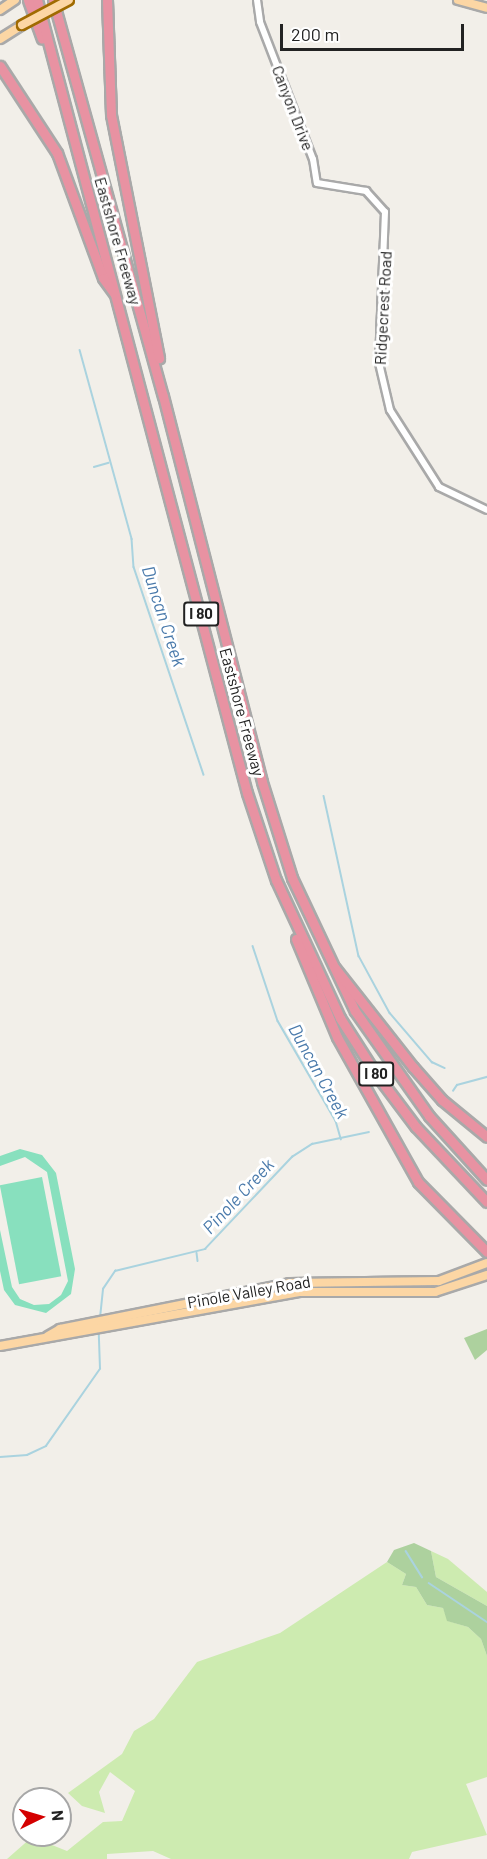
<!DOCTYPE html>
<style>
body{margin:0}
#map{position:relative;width:487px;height:1859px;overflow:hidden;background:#f2efe9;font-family:Barlow,sans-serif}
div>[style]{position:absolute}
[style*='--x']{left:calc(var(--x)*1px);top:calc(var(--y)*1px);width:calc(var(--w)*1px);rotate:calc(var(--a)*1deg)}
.grass>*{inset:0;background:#cdebb0}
.forest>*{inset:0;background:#add19e}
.pitch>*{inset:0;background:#88e0be;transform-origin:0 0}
.stream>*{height:1.5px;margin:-0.75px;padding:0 0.75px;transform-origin:0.75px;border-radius:0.75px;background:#aad3df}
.roads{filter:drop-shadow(2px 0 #a9a9a9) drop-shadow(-2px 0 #a9a9a9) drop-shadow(0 2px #a9a9a9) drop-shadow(0 -2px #a9a9a9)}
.minor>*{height:6px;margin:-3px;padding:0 3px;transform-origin:3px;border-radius:3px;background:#fff}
.major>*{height:8px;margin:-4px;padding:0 4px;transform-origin:4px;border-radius:4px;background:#fcd6a4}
.highway>*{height:9px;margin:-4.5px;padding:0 4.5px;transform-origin:4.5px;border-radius:4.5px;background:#e892a2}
.bridges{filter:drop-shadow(2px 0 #a06b00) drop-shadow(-2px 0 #a06b00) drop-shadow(0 2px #a06b00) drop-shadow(0 -2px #a06b00)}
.major-bridge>*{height:8px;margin:-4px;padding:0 4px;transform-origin:4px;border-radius:4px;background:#fcd6a4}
span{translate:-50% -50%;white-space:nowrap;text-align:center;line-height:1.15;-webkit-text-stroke:6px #fff;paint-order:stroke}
.shield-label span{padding:2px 4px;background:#fff;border:2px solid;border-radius:4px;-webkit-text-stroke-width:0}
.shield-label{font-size:15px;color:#222;font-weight:700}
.street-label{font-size:16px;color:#222}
.water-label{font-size:18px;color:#4a7aab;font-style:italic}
.north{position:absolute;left:12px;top:1787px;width:60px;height:60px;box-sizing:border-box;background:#fff;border:2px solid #a7a7a7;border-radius:50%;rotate:85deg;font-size:16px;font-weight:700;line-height:24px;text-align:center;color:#222}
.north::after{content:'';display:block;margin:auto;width:21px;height:27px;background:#d40000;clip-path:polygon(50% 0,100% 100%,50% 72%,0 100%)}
.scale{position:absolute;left:280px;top:24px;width:184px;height:27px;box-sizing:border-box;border:3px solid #222;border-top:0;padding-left:8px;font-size:18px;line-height:21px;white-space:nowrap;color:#222;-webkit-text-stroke:4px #fff;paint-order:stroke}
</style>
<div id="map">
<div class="grass">
<i style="clip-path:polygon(431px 1551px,448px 1559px,487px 1592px,487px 1606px,436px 1577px)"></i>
<i style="clip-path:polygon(387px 1562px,406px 1574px,402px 1585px,416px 1587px,427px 1605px,443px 1608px,448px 1621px,468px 1627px,481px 1639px,487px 1656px,487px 1777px,466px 1784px,487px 1835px,412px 1852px,409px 1859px,171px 1859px,153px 1851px,107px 1854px,107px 1859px,7px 1859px,32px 1837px,67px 1851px,103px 1822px,122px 1821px,135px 1791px,110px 1772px,99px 1792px,105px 1813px,82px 1806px,68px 1793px,122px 1754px,134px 1731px,154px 1719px,197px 1662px,280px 1633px)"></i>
</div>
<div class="forest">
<i style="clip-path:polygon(487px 1329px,487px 1350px,475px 1360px,464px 1338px)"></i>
<i style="clip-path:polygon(414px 1543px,431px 1551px,436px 1577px,487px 1606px,487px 1656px,481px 1639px,468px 1627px,447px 1621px,443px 1608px,427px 1605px,416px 1587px,402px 1585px,406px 1574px,387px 1562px,394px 1550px)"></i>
</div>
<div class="pitch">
<i style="clip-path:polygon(20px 1149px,42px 1155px,56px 1173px,75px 1269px,71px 1294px,46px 1313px,15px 1305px,4px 1290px,0 1271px,0 1230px,12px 1287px,20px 1299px,34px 1305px,49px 1304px,61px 1295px,68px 1281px,47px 1172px,25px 1157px,0 1166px,0 1156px)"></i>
<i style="left:42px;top:1177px;width:101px;height:43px;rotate:79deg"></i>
</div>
<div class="stream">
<i style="--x:80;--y:350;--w:196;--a:74.6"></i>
<i style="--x:132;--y:539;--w:28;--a:86"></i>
<i style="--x:134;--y:567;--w:219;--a:71.4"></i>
<i style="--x:94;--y:467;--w:15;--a:-16"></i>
<i style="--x:324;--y:796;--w:164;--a:77.7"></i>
<i style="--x:359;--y:956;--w:65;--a:61.5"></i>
<i style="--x:390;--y:1013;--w:65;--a:49.4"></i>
<i style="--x:432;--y:1062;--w:14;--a:25"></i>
<i style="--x:253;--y:946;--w:79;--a:71.6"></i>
<i style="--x:278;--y:1021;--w:116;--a:59.9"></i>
<i style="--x:336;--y:1121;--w:19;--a:74"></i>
<i style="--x:453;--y:1091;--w:7;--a:-56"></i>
<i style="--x:457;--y:1085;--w:31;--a:-15"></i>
<i style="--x:197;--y:1253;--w:8;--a:83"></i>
<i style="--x:100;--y:1318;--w:29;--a:-84"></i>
<i style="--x:103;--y:1289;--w:22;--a:-56"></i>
<i style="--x:115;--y:1271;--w:93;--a:-13.7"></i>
<i style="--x:205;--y:1249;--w:127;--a:-46.6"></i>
<i style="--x:292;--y:1157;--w:24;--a:-33"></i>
<i style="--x:312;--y:1144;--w:58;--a:-11.9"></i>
<i style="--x:0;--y:1457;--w:27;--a:-4"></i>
<i style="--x:27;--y:1455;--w:21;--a:-25"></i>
<i style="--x:46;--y:1446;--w:94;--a:-55"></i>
<i style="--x:100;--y:1369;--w:38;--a:-92"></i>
<i style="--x:406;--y:1551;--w:31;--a:58"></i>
<i style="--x:429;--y:1583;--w:70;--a:33.9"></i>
</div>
<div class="roads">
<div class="minor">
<i style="--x:257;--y:0;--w:22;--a:82"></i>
<i style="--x:260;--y:22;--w:147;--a:68.9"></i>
<i style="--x:313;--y:159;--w:24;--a:81"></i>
<i style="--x:317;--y:183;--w:50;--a:9.3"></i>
<i style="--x:366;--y:191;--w:28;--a:48"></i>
<i style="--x:385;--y:212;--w:151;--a:92.3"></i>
<i style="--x:379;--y:363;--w:48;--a:76.8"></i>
<i style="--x:390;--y:410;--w:91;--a:57.5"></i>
<i style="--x:439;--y:487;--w:53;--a:25.6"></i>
</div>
<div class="major">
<i style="--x:458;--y:0;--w:30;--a:15"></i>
<i style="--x:0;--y:10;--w:18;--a:-34"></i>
<i style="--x:0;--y:39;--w:26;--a:-32"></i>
<i style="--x:48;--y:1336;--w:14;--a:-30"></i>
<i style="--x:60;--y:1329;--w:235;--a:-11.3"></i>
<i style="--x:290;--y:1283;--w:149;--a:-0.8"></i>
<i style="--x:439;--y:1281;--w:51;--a:-20.6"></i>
<i style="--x:0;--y:1346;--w:304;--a:-10.2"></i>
<i style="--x:299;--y:1292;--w:136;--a:0"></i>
<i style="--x:435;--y:1292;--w:55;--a:-18.1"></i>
</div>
<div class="highway">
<i style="--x:28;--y:0;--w:41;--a:70.3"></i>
<i style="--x:37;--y:0;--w:820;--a:75.17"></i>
<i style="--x:247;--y:793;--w:92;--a:71.6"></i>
<i style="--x:276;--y:880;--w:152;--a:65.1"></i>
<i style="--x:340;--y:1018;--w:67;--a:57.3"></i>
<i style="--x:376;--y:1074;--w:66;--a:53"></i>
<i style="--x:416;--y:1127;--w:103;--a:46.6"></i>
<i style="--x:53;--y:0;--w:411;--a:74.5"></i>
<i style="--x:163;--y:396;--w:398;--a:75.6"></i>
<i style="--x:262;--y:782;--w:101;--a:72.6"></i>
<i style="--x:292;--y:878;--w:147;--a:64.7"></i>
<i style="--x:355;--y:1011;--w:128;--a:54.8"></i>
<i style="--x:429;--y:1116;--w:86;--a:47.8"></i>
<i style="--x:107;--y:0;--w:115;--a:88"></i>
<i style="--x:111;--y:115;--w:248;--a:78.8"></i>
<i style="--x:0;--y:66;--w:104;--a:56.8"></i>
<i style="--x:57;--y:153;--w:133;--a:69.8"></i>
<i style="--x:103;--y:278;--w:19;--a:54"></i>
<i style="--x:296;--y:939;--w:106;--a:67.3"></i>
<i style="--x:337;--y:1037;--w:166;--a:60.8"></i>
<i style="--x:418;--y:1182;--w:98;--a:45.4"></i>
<i style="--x:335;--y:968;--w:126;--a:51.8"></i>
<i style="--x:413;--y:1067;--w:44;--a:48.7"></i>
<i style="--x:442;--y:1100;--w:58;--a:39.4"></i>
</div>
</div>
<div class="bridges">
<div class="major-bridge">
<i style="--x:22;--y:25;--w:53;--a:-28"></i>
</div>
</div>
<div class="shield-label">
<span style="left:201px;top:614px">I 80</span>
<span style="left:376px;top:1074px">I 80</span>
</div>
<div class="street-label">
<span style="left:293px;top:108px;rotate:69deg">Canyon Drive</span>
<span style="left:118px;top:241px;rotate:74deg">Eastshore Freeway</span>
<span style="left:383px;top:308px;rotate:-87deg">Ridgecrest Road</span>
<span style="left:242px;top:712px;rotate:75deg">Eastshore Freeway</span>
<span style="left:249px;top:1292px;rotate:-10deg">Pinole Valley Road</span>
</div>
<div class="water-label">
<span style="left:164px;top:616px;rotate:72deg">Duncan Creek</span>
<span style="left:319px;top:1071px;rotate:61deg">Duncan Creek</span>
<span style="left:238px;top:1196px;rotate:-47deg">Pinole Creek</span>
</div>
<div class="north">N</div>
<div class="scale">200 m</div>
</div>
